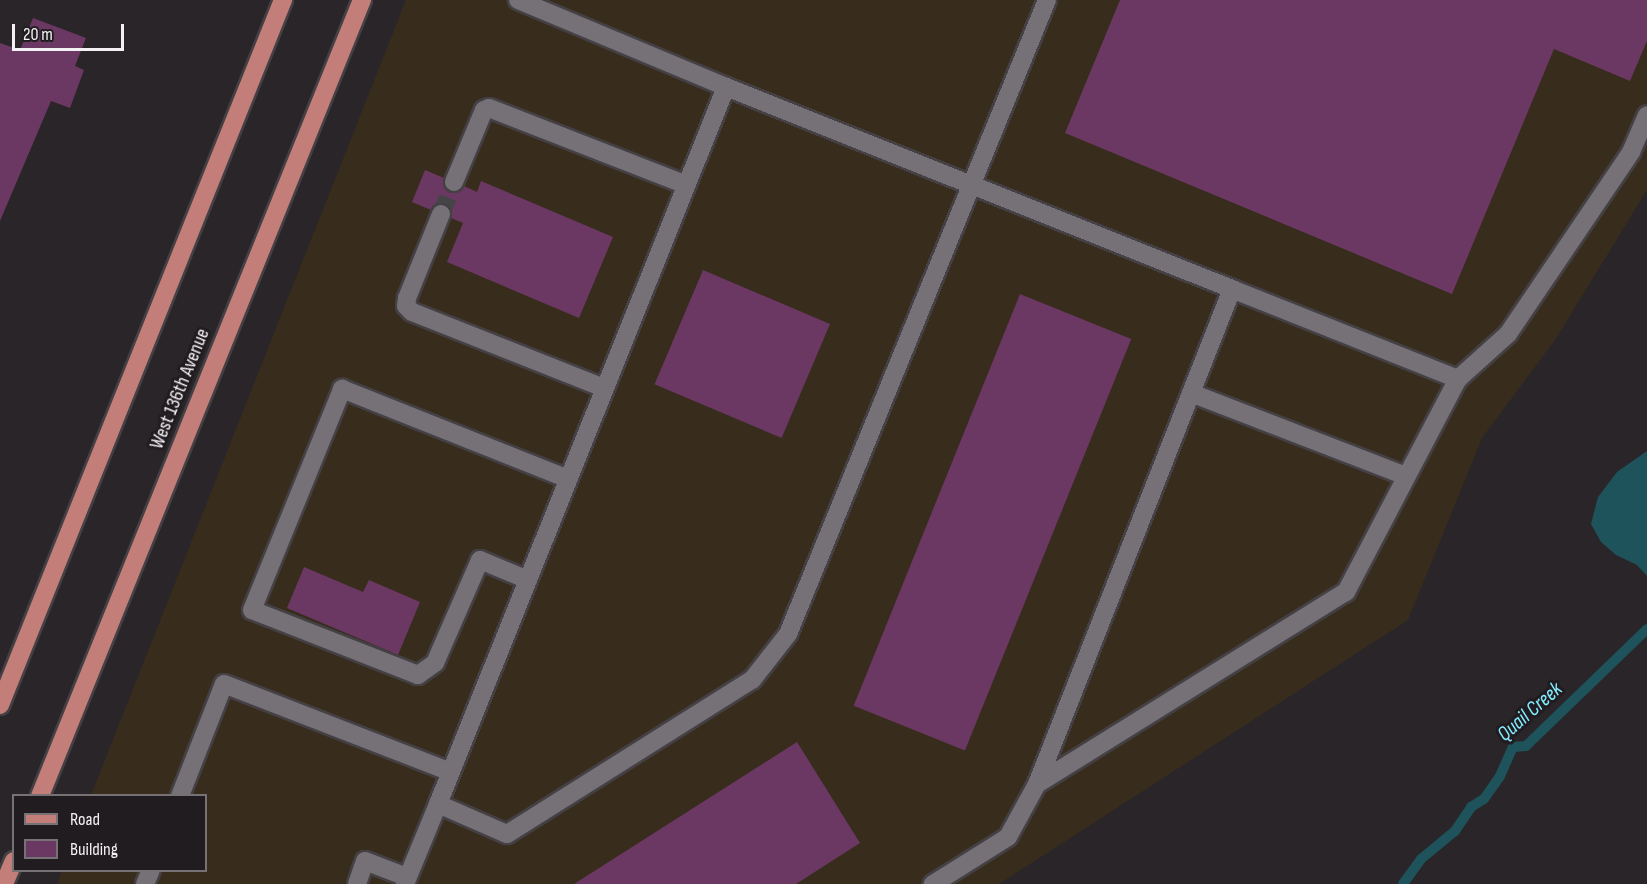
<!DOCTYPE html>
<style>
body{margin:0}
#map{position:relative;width:1647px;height:884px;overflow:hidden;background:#292529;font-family:"Sofia Sans Condensed",sans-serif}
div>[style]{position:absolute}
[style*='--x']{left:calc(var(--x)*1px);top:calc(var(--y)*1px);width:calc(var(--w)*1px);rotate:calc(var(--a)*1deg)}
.commercial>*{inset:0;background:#382c1d}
.water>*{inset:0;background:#1e535c}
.stream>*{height:10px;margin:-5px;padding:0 5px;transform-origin:5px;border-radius:5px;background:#1e535c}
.building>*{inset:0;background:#6b3763;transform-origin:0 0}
.minor-tunnel>*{height:18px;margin-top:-9px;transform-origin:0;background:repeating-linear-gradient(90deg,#474447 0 18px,transparent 0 27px)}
.roads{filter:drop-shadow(2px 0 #444044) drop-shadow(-2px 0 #444044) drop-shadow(0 2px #444044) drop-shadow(0 -2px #444044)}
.minor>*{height:18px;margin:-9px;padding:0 9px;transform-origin:9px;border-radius:9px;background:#767176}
.major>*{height:18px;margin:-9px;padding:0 9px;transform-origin:9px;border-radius:9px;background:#c37e7a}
span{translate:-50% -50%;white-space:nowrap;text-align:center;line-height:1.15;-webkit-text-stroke:6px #201c20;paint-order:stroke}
.street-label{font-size:20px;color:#f4f1f4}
.water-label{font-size:21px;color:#83ecfe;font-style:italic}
.legend{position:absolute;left:12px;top:794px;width:195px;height:78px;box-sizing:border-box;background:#201c20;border:2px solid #757175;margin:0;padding:8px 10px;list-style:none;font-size:18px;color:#f4f1f4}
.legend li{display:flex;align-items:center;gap:12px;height:30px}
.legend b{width:30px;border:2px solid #757175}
.scale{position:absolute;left:12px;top:24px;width:112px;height:27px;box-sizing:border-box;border:3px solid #f4f1f4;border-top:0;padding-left:8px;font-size:18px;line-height:21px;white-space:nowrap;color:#f4f1f4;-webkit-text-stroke:4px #201c20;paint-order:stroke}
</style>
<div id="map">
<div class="commercial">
<i style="clip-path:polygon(406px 0,1647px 0,1647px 190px,1555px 340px,1482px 438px,1408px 620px,999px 884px,57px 884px,62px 871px,206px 870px,206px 796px,91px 795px)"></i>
</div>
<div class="water">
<i style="clip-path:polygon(1647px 451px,1647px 576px,1637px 565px,1616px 555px,1601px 542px,1591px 524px,1598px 497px,1617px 472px)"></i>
</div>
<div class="stream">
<i style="--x:1403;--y:884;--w:31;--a:-54"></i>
<i style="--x:1421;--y:859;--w:44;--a:-39.5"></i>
<i style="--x:1455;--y:831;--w:29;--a:-56"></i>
<i style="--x:1471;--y:807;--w:15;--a:-32"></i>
<i style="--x:1484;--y:799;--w:28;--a:-55"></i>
<i style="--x:1500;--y:776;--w:32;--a:-66"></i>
<i style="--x:1513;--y:747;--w:13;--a:-4"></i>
<i style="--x:1526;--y:746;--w:168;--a:-44"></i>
</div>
<div class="building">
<i style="clip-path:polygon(1120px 0,1647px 0,1647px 41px,1630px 81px,1554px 49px,1452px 294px,1065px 133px)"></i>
<i style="clip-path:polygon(33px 18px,86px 38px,75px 66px,84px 70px,70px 108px,51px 101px,0 221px,0 43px,20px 50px)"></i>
<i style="clip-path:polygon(425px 170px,444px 178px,445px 188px,450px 193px,460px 191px,464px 186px,477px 192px,481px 181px,613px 237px,579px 318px,447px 262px,463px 223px,451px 218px,452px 212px,446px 204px,439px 203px,431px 210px,412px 202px)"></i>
<i style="left:703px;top:270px;width:138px;height:124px;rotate:23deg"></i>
<i style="left:1020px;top:294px;width:120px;height:444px;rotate:22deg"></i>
<i style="clip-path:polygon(304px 567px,363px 592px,369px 580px,420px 602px,398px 655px,287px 608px)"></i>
<i style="clip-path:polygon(797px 742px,860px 843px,796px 884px,574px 884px)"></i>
</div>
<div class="minor-tunnel">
<i style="--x:441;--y:214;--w:35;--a:-68"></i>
</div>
<div class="roads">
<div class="minor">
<i style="--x:518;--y:0;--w:225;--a:22.7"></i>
<i style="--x:726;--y:87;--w:545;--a:21.76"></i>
<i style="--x:1232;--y:289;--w:532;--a:111.5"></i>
<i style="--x:1037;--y:784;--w:60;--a:118.7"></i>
<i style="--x:1008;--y:837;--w:89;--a:147.9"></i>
<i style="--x:454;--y:182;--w:78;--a:-67.4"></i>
<i style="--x:484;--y:110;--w:5;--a:-22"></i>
<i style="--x:489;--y:108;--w:212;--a:21.3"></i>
<i style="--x:441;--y:214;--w:91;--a:112"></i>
<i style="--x:407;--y:298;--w:8;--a:97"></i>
<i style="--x:406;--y:306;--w:8;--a:45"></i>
<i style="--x:412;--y:312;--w:206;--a:21.6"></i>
<i style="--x:1458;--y:379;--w:67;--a:-42"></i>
<i style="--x:1508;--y:334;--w:220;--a:-55.9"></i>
<i style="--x:1631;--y:152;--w:40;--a:-66.6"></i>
<i style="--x:1191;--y:393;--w:230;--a:21.1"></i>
<i style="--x:528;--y:580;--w:52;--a:-157.4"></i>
<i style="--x:480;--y:560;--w:112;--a:113.6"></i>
<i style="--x:435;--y:663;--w:21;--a:145"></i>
<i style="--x:418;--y:675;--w:178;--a:-158.6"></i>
<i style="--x:252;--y:610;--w:239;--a:-67.8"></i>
<i style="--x:342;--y:389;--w:243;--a:21.7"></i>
<i style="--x:1037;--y:784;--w:364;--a:-31.9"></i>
<i style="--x:1346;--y:592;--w:241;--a:-62.3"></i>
<i style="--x:1458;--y:379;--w:243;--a:-158.3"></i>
<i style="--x:180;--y:796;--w:120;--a:-68.6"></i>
<i style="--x:224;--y:684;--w:243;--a:21.2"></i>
<i style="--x:438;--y:804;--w:773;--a:-68.12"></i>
<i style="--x:145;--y:884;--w:15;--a:-67"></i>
<i style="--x:357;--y:884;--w:24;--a:-71"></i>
<i style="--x:365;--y:861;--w:45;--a:20.9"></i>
<i style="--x:405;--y:884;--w:87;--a:-67.6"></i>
<i style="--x:438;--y:804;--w:75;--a:23.5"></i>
<i style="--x:507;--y:834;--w:289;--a:-32.2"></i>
<i style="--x:752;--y:680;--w:58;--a:-52"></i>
<i style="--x:788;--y:634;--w:685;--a:-67.78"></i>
</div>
<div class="major">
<i style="--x:0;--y:705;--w:760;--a:-68.13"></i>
<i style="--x:40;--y:796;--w:859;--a:-67.98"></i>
<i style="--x:4;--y:884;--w:25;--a:-67"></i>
</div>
</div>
<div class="street-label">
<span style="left:180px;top:389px;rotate:-68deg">West 136th Avenue</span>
</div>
<div class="water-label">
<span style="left:1530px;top:712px;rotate:-41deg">Quail Creek</span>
</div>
<ul class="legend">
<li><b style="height:8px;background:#c37e7a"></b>Road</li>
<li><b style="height:16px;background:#6b3763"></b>Building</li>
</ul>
<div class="scale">20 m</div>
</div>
